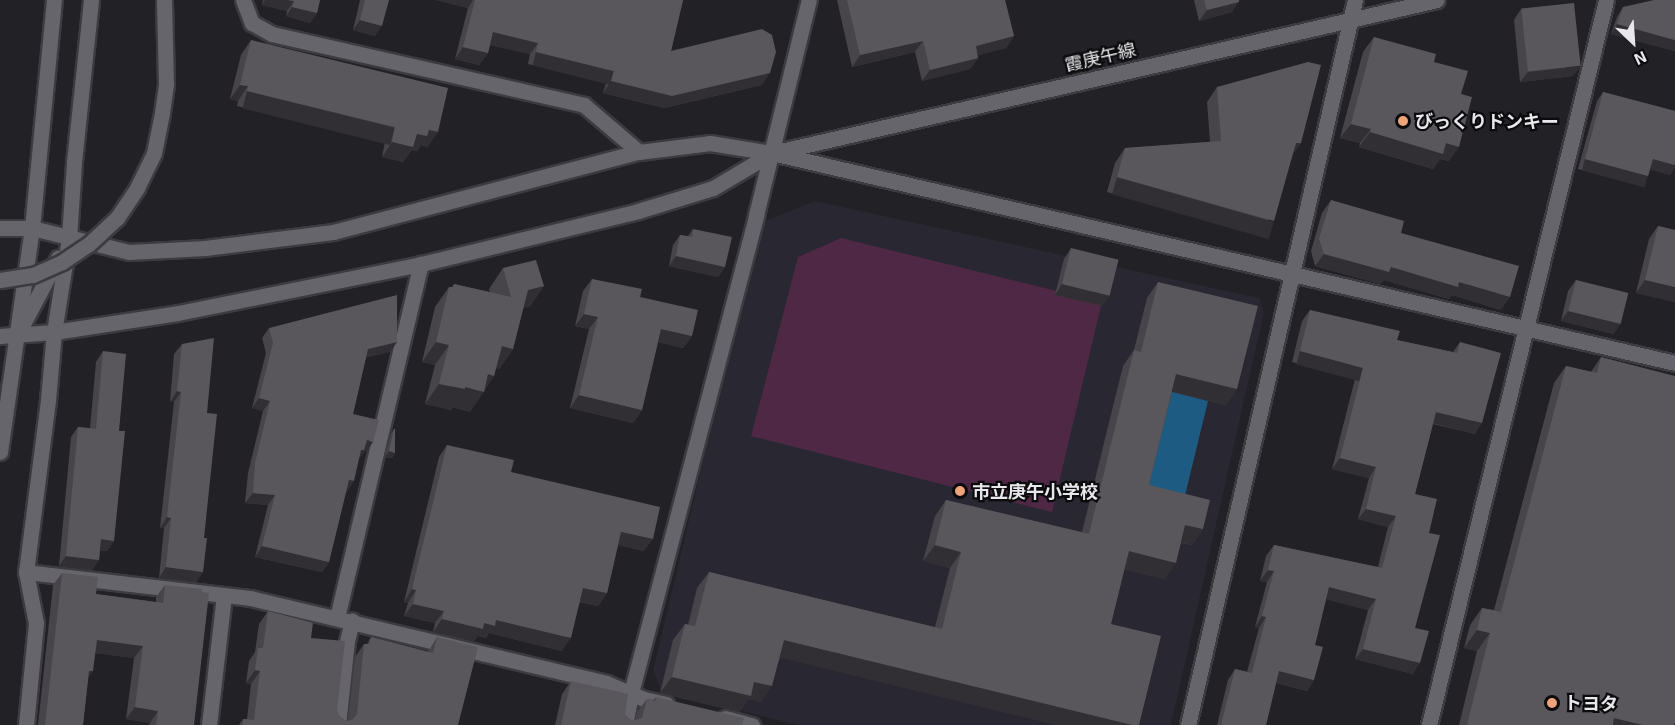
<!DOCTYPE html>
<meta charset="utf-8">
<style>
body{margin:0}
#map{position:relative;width:1675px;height:725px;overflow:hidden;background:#212126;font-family:"Exo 2","Noto Sans JP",sans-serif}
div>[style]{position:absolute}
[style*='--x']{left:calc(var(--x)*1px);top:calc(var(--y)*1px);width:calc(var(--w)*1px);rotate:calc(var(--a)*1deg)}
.built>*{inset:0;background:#282732}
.green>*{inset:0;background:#4e2844}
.water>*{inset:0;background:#1d5b82}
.roads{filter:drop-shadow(2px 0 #3c3b3f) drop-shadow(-2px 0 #3c3b3f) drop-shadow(0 2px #3c3b3f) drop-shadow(0 -2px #3c3b3f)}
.minor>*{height:15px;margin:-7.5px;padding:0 7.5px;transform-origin:7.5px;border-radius:7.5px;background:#65656b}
.bridges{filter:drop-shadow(2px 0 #3c3b3f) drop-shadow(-2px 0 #3c3b3f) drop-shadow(0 2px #3c3b3f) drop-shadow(0 -2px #3c3b3f)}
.minor-bridge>*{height:15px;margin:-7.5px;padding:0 7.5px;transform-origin:7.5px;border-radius:7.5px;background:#65656b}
.wall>*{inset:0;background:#48454a}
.shaded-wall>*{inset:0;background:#312f34;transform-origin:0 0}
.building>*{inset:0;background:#59575b;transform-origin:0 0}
.dots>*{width:16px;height:16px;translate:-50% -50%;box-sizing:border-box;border:3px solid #0b0b0d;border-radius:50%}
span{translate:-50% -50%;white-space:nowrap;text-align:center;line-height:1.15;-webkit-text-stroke:4.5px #0b0b0d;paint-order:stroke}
.street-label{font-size:18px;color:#e8e7eb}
.poi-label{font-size:18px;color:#e8e7eb;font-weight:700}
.left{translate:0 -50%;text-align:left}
.north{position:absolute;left:1603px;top:12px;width:60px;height:60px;-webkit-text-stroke:4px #0b0b0d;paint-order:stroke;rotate:155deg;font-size:16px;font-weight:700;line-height:24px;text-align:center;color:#e8e7eb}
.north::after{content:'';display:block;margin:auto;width:21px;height:27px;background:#e8e7eb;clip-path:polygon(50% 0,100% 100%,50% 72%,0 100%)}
</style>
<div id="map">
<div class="built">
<i style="clip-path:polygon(815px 201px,1259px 298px,1264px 312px,1171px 725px,799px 725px,661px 692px,653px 670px,760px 223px)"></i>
</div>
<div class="green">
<i style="clip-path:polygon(841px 238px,1102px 302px,1052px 512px,751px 436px,798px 257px)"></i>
</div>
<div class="water">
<i style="clip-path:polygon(1165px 390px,1208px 401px,1181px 512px,1119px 497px)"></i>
</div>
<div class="roads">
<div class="minor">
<i style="--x:243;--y:0;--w:25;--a:69"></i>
<i style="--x:252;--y:23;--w:23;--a:29"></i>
<i style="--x:272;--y:34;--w:320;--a:12.8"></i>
<i style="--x:584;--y:105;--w:72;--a:40.5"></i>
<i style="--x:0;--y:228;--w:32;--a:0"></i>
<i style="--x:32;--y:228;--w:100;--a:13.9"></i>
<i style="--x:129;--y:252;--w:76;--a:-3"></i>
<i style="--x:205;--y:248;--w:129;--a:-7.1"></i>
<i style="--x:333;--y:232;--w:316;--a:-14.7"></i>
<i style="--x:639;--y:152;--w:72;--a:-7.2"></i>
<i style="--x:710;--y:143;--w:63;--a:9.2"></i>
<i style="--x:772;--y:153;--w:927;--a:13.09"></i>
<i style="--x:23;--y:324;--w:75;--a:-62.1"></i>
<i style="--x:0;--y:336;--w:54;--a:-4.2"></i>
<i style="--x:54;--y:332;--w:125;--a:-8.7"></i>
<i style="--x:178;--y:313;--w:248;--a:-11.4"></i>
<i style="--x:421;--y:264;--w:223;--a:-13.7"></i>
<i style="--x:638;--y:211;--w:78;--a:-17"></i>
<i style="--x:713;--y:188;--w:69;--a:-30.7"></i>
<i style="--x:772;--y:153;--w:682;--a:-12.96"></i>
<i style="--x:0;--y:452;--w:226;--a:-81.9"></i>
<i style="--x:32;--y:228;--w:229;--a:-84.5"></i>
<i style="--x:26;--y:572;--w:173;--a:-82.7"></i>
<i style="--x:48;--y:400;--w:68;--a:-85"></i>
<i style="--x:54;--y:332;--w:95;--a:-80.9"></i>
<i style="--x:69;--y:238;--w:76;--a:-86.2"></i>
<i style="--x:74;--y:162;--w:163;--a:-84"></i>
<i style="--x:337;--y:618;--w:364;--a:-76.7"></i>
<i style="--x:725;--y:718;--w:28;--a:15"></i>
<i style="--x:26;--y:725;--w:102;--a:-84.4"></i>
<i style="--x:36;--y:623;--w:52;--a:-101.1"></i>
<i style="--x:26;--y:572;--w:226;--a:6.6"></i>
<i style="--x:250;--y:598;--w:366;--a:13.4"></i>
<i style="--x:606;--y:683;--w:41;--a:22.8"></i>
<i style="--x:644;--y:699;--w:23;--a:13"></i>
<i style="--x:209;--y:725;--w:130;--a:-83.4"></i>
<i style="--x:338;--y:725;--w:84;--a:-83.9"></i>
<i style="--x:347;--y:641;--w:21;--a:-76"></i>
<i style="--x:625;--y:725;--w:33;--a:-79"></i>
<i style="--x:631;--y:693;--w:494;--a:-75.3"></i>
<i style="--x:756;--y:215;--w:221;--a:-76.2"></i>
<i style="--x:1188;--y:725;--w:744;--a:-77.03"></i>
<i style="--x:1429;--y:725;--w:746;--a:-76.28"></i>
</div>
</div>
<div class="bridges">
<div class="minor-bridge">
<i style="--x:0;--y:280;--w:33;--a:-9"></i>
<i style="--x:33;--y:275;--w:32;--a:-24"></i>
<i style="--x:62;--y:262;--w:32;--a:-34"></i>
<i style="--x:89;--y:244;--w:38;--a:-43"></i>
<i style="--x:117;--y:218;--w:36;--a:-56"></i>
<i style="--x:137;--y:188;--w:39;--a:-64"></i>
<i style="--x:154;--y:153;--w:41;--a:-78.7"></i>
<i style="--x:162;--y:113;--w:30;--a:-82"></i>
<i style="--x:166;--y:83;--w:83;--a:-91.4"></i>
</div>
</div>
<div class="wall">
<i style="clip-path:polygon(263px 0,320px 0,317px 13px,310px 23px,286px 16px,287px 11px,262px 5px)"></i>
<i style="clip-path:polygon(360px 0,389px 0,375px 36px,353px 30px)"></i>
<i style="clip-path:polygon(436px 0,683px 0,671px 51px,762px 85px,664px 108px,603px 93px,606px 83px,528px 64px,530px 54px,490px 45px,488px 53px,479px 65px,455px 59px,468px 8px)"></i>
<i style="clip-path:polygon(837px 0,1005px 0,1014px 36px,1006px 48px,978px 55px,978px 58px,970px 69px,922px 81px,915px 52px,852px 67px)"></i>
<i style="clip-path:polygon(1194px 0,1239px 0,1232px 12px,1199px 21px)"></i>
<i style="clip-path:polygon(1675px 0,1675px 51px,1611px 34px,1617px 17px,1623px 7px)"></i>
<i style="clip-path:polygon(1521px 9px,1573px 76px,1520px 82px,1514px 20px)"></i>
<i style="clip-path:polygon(1374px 37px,1434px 62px,1461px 94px,1449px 161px,1440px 159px,1433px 169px,1359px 147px,1360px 143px,1340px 138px,1363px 52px)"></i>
<i style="clip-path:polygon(251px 40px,428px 147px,421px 145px,417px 151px,412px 150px,403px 162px,382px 157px,385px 142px,237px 106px,238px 101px,230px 99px,241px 55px)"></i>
<i style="clip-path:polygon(1217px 87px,1301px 143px,1292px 155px,1263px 236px,1107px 192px,1115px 163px,1125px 148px,1210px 142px,1207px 102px)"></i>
<i style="clip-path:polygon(1603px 92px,1675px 111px,1675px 167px,1670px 175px,1650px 169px,1648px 176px,1642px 186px,1578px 169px,1597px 101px)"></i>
<i style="clip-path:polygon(1331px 200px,1401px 233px,1501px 310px,1452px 295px,1449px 299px,1384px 280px,1380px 284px,1315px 266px,1311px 251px,1322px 213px)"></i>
<i style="clip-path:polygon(1658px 226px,1675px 230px,1675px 302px,1636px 293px,1649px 239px)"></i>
<i style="clip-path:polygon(693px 229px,725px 267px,718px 277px,669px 266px,673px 245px,680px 235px,688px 236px)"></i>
<i style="clip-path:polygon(1071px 248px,1102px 306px,1055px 295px,1064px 259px)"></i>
<i style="clip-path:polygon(503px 268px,544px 286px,530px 306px,523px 308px,513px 349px,499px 369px,496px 368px,494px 376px,470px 412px,452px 407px,451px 410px,425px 404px,435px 365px,422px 362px,435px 307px,449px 287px,452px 287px,454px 284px,490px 292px,489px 289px)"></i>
<i style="clip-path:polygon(592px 279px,640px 297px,692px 336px,683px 348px,658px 342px,642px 410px,633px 423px,570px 408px,589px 329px,575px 326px,583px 291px)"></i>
<i style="clip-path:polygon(1576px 280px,1614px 334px,1561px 321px,1568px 291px)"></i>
<i style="clip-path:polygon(1158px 282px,1237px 389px,1226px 405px,1172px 392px,1149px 485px,1203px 529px,1192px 545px,1181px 543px,1165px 579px,1124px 569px,1111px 624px,780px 658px,761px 702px,749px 699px,739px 712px,660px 693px,673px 640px,685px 624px,688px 625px,697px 588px,709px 572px,935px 627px,950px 568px,923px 561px,935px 516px,946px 500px,1082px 532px,1123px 366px,1134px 350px,1147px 298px)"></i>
<i style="clip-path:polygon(1310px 310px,1397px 340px,1453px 352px,1460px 342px,1475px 434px,1433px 424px,1415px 494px,1429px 533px,1415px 628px,1413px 674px,1355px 659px,1368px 610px,1326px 599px,1315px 645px,1314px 680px,1307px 691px,1276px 683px,1266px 725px,1217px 725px,1228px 680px,1235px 669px,1247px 672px,1259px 628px,1255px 627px,1267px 582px,1260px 581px,1266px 556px,1274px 545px,1378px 567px,1388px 527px,1358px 519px,1369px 478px,1332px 469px,1355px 379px,1292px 362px,1302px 321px)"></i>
<i style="clip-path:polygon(269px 328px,397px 342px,390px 352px,366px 357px,353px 414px,366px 452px,364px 452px,359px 458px,346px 491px,329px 562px,322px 572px,255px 557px,268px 505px,245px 503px,248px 473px,263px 411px,252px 408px,266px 353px,262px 338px)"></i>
<i style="clip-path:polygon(182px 344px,207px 413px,203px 572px,196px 582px,159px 578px,164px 528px,160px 528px,174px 402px,170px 402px,174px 354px)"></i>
<i style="clip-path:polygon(103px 351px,119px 431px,114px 541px,107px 551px,100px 550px,99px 560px,92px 570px,59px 566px,71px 437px,78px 427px,90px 428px,96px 362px)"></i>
<i style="clip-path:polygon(1601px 357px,1674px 725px,1459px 725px,1477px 651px,1464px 648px,1470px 625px,1482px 608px,1494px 610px,1554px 383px,1566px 366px,1591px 372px)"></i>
<i style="clip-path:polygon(394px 429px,395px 453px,392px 458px,385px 457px,391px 434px)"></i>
<i style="clip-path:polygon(447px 445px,511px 472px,644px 551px,618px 545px,607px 593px,598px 606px,580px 602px,562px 651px,489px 633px,486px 638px,478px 636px,474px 641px,433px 632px,435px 623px,404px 616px,408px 603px,404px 602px,439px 457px)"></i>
<i style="clip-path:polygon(62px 573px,96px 594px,156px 602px,156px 597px,165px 585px,194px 725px,149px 725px,150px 723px,126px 719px,134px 658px,95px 653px,88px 679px,83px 725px,38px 725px,53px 585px)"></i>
<i style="clip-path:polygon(268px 611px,311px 638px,337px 711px,339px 716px,346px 721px,348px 721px,355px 657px,364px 644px,367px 644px,371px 637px,428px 652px,437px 637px,458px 725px,239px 725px,243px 719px,247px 719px,251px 684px,246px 683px,249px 661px,255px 652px,259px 624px)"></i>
<i style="clip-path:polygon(571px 681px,625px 715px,632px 721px,635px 720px,637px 712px,647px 699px,653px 700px,656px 697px,742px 725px,555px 725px,562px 694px)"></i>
</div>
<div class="shaded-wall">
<i style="clip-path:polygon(265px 0,288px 0,294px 1px,287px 11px,262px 5px)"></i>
<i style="clip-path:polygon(436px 0,473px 0,468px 8px)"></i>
<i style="clip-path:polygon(1239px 2px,1232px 12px,1199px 21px,1207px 10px)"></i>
<i style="clip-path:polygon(292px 7px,317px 13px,310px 23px,286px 16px)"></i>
<i style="clip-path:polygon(360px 20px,382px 26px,375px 36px,353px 30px)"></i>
<i style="clip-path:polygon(1617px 24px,1675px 40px,1675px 51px,1611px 34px)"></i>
<i style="clip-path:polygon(493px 32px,538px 43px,530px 54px,485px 44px)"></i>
<i style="clip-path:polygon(1014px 36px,1006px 48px,968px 58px,976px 46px)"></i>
<i style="clip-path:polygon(923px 41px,915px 52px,852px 67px,860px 55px)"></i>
<i style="clip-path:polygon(463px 47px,488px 53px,479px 65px,455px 59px)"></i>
<i style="left:536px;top:52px;width:80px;height:14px;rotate:14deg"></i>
<i style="clip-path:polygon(978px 58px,970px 69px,922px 81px,930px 70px)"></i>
<i style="clip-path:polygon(1581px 66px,1573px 76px,1520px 82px,1528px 72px)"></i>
<i style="clip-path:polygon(770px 73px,762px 85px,664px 108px,603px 93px,611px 81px)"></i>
<i style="clip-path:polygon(240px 85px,248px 86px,238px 101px,230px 99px)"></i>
<i style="left:247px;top:91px;width:152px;height:18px;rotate:14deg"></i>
<i style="clip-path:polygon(1351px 124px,1371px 129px,1360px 143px,1340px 138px)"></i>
<i style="clip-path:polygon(429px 130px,438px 132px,428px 147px,421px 145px,417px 151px,412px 150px,403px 162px,382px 157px,392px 142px)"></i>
<i style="clip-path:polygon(1370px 132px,1446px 143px,1459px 147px,1449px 161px,1440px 159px,1433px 169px,1359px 147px)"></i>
<i style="clip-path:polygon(1296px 143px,1301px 143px,1291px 157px)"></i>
<i style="left:1585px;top:159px;width:65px;height:12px;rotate:15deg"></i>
<i style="clip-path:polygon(1653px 159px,1675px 165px,1675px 167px,1670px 175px,1646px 168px)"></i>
<i style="left:1117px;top:177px;width:163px;height:18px;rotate:16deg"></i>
<i style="clip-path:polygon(1324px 254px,1391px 267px,1459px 282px,1510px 297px,1501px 310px,1452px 295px,1449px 299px,1384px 280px,1380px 284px,1315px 266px)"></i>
<i style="clip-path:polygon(676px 256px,725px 267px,718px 277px,669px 266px)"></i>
<i style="clip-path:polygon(1645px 280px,1675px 287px,1675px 302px,1636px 293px)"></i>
<i style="clip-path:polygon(1062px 284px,1110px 296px,1102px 306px,1055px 295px)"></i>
<i style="clip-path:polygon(544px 286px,530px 306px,514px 310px,528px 290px)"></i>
<i style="clip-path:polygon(1568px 311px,1621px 323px,1614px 334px,1561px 321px)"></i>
<i style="clip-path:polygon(584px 314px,598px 317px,589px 329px,575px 326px)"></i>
<i style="clip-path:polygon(661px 329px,692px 336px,683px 348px,653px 341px)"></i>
<i style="clip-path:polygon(397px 342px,390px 352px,361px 359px,368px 349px)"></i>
<i style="clip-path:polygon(436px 342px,449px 345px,435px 365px,422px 362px)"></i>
<i style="clip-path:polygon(502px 346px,513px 349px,499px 369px,488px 366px)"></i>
<i style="left:1300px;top:351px;width:65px;height:14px;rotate:15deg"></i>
<i style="clip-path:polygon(488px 374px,494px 376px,470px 412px,452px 407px,451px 410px,425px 404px,439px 384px,465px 387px)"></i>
<i style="clip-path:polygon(1176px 374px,1237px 389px,1226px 405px,1165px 390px)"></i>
<i style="clip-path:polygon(177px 391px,181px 392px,174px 402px,170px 402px)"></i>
<i style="clip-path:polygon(579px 395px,642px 410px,633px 423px,570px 408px)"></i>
<i style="clip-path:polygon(259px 398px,270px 401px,263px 411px,252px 408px)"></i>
<i style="clip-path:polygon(1436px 412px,1482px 423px,1475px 434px,1428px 422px)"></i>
<i style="clip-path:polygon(367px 440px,373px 442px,366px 452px,364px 452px,357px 461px,354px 460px)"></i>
<i style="clip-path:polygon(389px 451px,395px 453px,392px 458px,385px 457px)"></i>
<i style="clip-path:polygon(1340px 458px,1376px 467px,1369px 478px,1332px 469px)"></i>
<i style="clip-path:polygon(349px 480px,354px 481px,347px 492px,342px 490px)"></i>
<i style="clip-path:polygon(253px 493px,275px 495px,268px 505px,245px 503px)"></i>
<i style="clip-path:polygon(1366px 509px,1396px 516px,1388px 527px,1358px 519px)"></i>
<i style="clip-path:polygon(167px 517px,171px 518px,164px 528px,160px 528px)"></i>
<i style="clip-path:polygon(1185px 525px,1203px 529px,1192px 545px,1174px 541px)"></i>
<i style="clip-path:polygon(621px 532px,653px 539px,644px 551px,613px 544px)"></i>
<i style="clip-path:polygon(101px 539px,114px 541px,107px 551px,94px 550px)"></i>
<i style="clip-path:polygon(935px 545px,961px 552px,950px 568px,923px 561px)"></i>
<i style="clip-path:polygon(262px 546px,329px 562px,322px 572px,255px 557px)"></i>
<i style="clip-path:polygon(1129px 551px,1176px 563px,1165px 579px,1117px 567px)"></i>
<i style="clip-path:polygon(66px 556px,99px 560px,92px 570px,59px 566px)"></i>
<i style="clip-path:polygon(166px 567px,203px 572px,196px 582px,159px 578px)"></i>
<i style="clip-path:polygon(1268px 570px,1274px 571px,1267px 582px,1260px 581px)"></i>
<i style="clip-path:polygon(1329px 587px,1376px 599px,1368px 610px,1322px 598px)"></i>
<i style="clip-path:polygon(583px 588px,607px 593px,598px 606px,574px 600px)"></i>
<i style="clip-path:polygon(412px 589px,416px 590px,408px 603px,404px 602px)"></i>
<i style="clip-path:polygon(413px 604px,444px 611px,435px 623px,404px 616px)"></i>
<i style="clip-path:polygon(1262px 616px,1266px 617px,1259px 628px,1255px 627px)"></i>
<i style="clip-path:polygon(442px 619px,484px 623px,496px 620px,571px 638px,562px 651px,489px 633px,486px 638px,478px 636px,474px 641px,433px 632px)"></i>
<i style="clip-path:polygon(1477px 630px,1490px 633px,1477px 651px,1464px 648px)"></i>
<i style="clip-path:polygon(97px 640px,143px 646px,134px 658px,88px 652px)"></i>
<i style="clip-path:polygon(784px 640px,1132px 725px,1055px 725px,773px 656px)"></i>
<i style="clip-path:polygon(1363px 649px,1420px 663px,1413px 674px,1355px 659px)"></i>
<i style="clip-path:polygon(255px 670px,260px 671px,251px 684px,246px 683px)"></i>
<i style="clip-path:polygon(89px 671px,93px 671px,85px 683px)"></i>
<i style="clip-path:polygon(1279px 671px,1314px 680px,1307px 691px,1272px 682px)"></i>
<i style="clip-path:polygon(672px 677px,754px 682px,772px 686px,761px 702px,749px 699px,739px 712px,660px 693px)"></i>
<i style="clip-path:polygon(135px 707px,158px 711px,150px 723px,126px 719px)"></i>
<i style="clip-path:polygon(1614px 718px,1643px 725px,1610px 725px)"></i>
</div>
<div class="building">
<i style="clip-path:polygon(288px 0,320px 0,317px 13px,292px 7px,294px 1px)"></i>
<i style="clip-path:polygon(365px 0,389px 0,382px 26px,360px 20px)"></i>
<i style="clip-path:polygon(475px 0,683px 0,671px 51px,762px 29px,772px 35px,776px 52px,770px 73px,672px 96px,611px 81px,614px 71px,536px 52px,538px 43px,493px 32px,488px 53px,463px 47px)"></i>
<i style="clip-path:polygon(847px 0,1005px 0,1014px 36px,976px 46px,978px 58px,930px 70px,923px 41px,860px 55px)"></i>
<i style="clip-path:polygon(1204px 0,1239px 0,1239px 2px,1207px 10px)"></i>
<i style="clip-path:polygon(1654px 0,1675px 0,1675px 40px,1617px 24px,1623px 7px)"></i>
<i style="left:1574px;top:3px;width:63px;height:53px;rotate:84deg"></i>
<i style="clip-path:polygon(1374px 37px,1436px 54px,1434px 62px,1468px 71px,1461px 94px,1472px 97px,1459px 147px,1446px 143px,1443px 154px,1370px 132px,1371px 129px,1351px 124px)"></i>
<i style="clip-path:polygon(251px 40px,448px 88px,438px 132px,429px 130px,427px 136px,417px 134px,413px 147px,392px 142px,395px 127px,247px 91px,248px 86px,240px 85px)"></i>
<i style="clip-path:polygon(1308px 62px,1321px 65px,1301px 143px,1296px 143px,1274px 221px,1117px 177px,1125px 148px,1221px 141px,1217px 87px)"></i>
<i style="clip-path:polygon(1603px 92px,1675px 111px,1675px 165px,1653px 159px,1648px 176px,1585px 159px)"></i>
<i style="clip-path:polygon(1331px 200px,1404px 221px,1401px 233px,1519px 266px,1510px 297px,1459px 282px,1458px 287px,1391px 267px,1389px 272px,1324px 254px,1319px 239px)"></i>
<i style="clip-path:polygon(1658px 226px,1675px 230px,1675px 287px,1645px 280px)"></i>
<i style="clip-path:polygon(693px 229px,732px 237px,725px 267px,676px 256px,680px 235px,692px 237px)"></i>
<i style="left:1071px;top:248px;width:49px;height:37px;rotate:14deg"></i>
<i style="clip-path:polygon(536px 260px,544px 286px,528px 290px,513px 349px,502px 346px,494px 376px,488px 374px,484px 392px,465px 387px,465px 389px,439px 384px,449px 345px,436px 342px,449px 287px,453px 287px,454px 284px,511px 297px,503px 268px)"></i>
<i style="clip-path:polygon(592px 279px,642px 289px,640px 297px,698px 310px,692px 336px,661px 329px,642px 410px,579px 395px,598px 317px,584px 314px)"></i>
<i style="left:1576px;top:280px;width:54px;height:32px;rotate:14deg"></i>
<i style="clip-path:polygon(1158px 282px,1258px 306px,1237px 389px,1176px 374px,1149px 485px,1210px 500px,1203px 529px,1185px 525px,1176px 563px,1129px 551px,1111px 624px,1161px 636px,1139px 725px,1132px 725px,784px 640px,772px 686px,754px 682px,751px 696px,672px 677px,685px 624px,695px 626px,709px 572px,942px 629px,961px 552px,935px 545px,946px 500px,1089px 534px,1134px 350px,1141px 352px)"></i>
<i style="clip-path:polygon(397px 295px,397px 342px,368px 349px,353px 414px,379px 420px,373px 442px,367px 440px,364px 450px,361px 450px,354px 481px,349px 480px,329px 562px,262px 546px,275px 495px,253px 493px,255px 463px,270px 401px,259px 398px,273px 343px,269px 328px)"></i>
<i style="clip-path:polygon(1310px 310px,1400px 331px,1397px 340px,1457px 353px,1460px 342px,1501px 353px,1482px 423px,1436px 412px,1415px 494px,1437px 499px,1429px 533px,1440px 535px,1415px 628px,1429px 631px,1420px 663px,1363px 649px,1376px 599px,1329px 587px,1315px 645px,1323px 647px,1314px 680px,1279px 671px,1266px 725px,1221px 725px,1235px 669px,1252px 673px,1266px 617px,1262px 616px,1274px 571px,1268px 570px,1274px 545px,1382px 568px,1396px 516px,1366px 509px,1376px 467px,1340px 458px,1363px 368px,1300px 351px)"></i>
<i style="clip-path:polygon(214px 338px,207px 413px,217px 414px,204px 538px,207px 538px,203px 572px,166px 567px,171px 518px,167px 517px,181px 392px,177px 391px,182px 344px)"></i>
<i style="clip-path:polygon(103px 351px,126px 354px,119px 431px,125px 431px,114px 541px,101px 539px,99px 560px,66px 556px,78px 427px,96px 429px)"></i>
<i style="clip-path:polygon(1601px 357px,1675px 376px,1675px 722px,1674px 725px,1643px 725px,1614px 718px,1613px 725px,1467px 725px,1490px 633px,1477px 630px,1482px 608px,1501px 612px,1566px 366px,1597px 373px)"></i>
<i style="clip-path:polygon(394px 429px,395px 429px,395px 453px,389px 451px)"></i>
<i style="clip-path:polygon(447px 445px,514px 460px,511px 472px,660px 507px,653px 539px,621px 532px,607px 593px,583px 588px,571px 638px,496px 620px,495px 626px,484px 623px,483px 629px,442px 619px,444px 611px,413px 604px,416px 590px,412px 589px)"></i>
<i style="clip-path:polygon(62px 573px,98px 577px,96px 594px,163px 603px,165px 585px,202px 589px,202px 592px,209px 593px,194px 725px,156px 725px,158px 711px,135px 707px,143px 646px,97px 640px,93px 671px,89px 671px,83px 725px,45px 725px)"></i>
<i style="clip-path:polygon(268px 611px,313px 623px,311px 638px,345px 641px,337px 711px,339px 716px,346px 721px,352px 720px,357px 714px,364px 644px,369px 644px,371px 637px,433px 653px,437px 637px,478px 647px,458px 725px,243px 725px,243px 719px,254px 720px,260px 671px,255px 670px,258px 648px,263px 648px)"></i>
<i style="clip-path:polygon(571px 681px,628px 694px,625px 715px,632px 721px,642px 718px,647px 699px,655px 701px,656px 697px,744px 718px,742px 725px,561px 725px)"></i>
</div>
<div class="dots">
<i style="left:1403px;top:121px;background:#efa378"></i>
<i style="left:960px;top:491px;background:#efa378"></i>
<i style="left:1552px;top:703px;background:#efa378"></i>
</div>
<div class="street-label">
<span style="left:1100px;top:57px;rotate:-13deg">霞庚午線</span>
</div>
<div class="poi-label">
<span class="left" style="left:1415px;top:121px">びっくりドンキー</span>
<span class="left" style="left:972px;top:491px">市立庚午小学校</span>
<span class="left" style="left:1564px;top:703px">トヨタ</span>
</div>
<div class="north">N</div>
</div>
